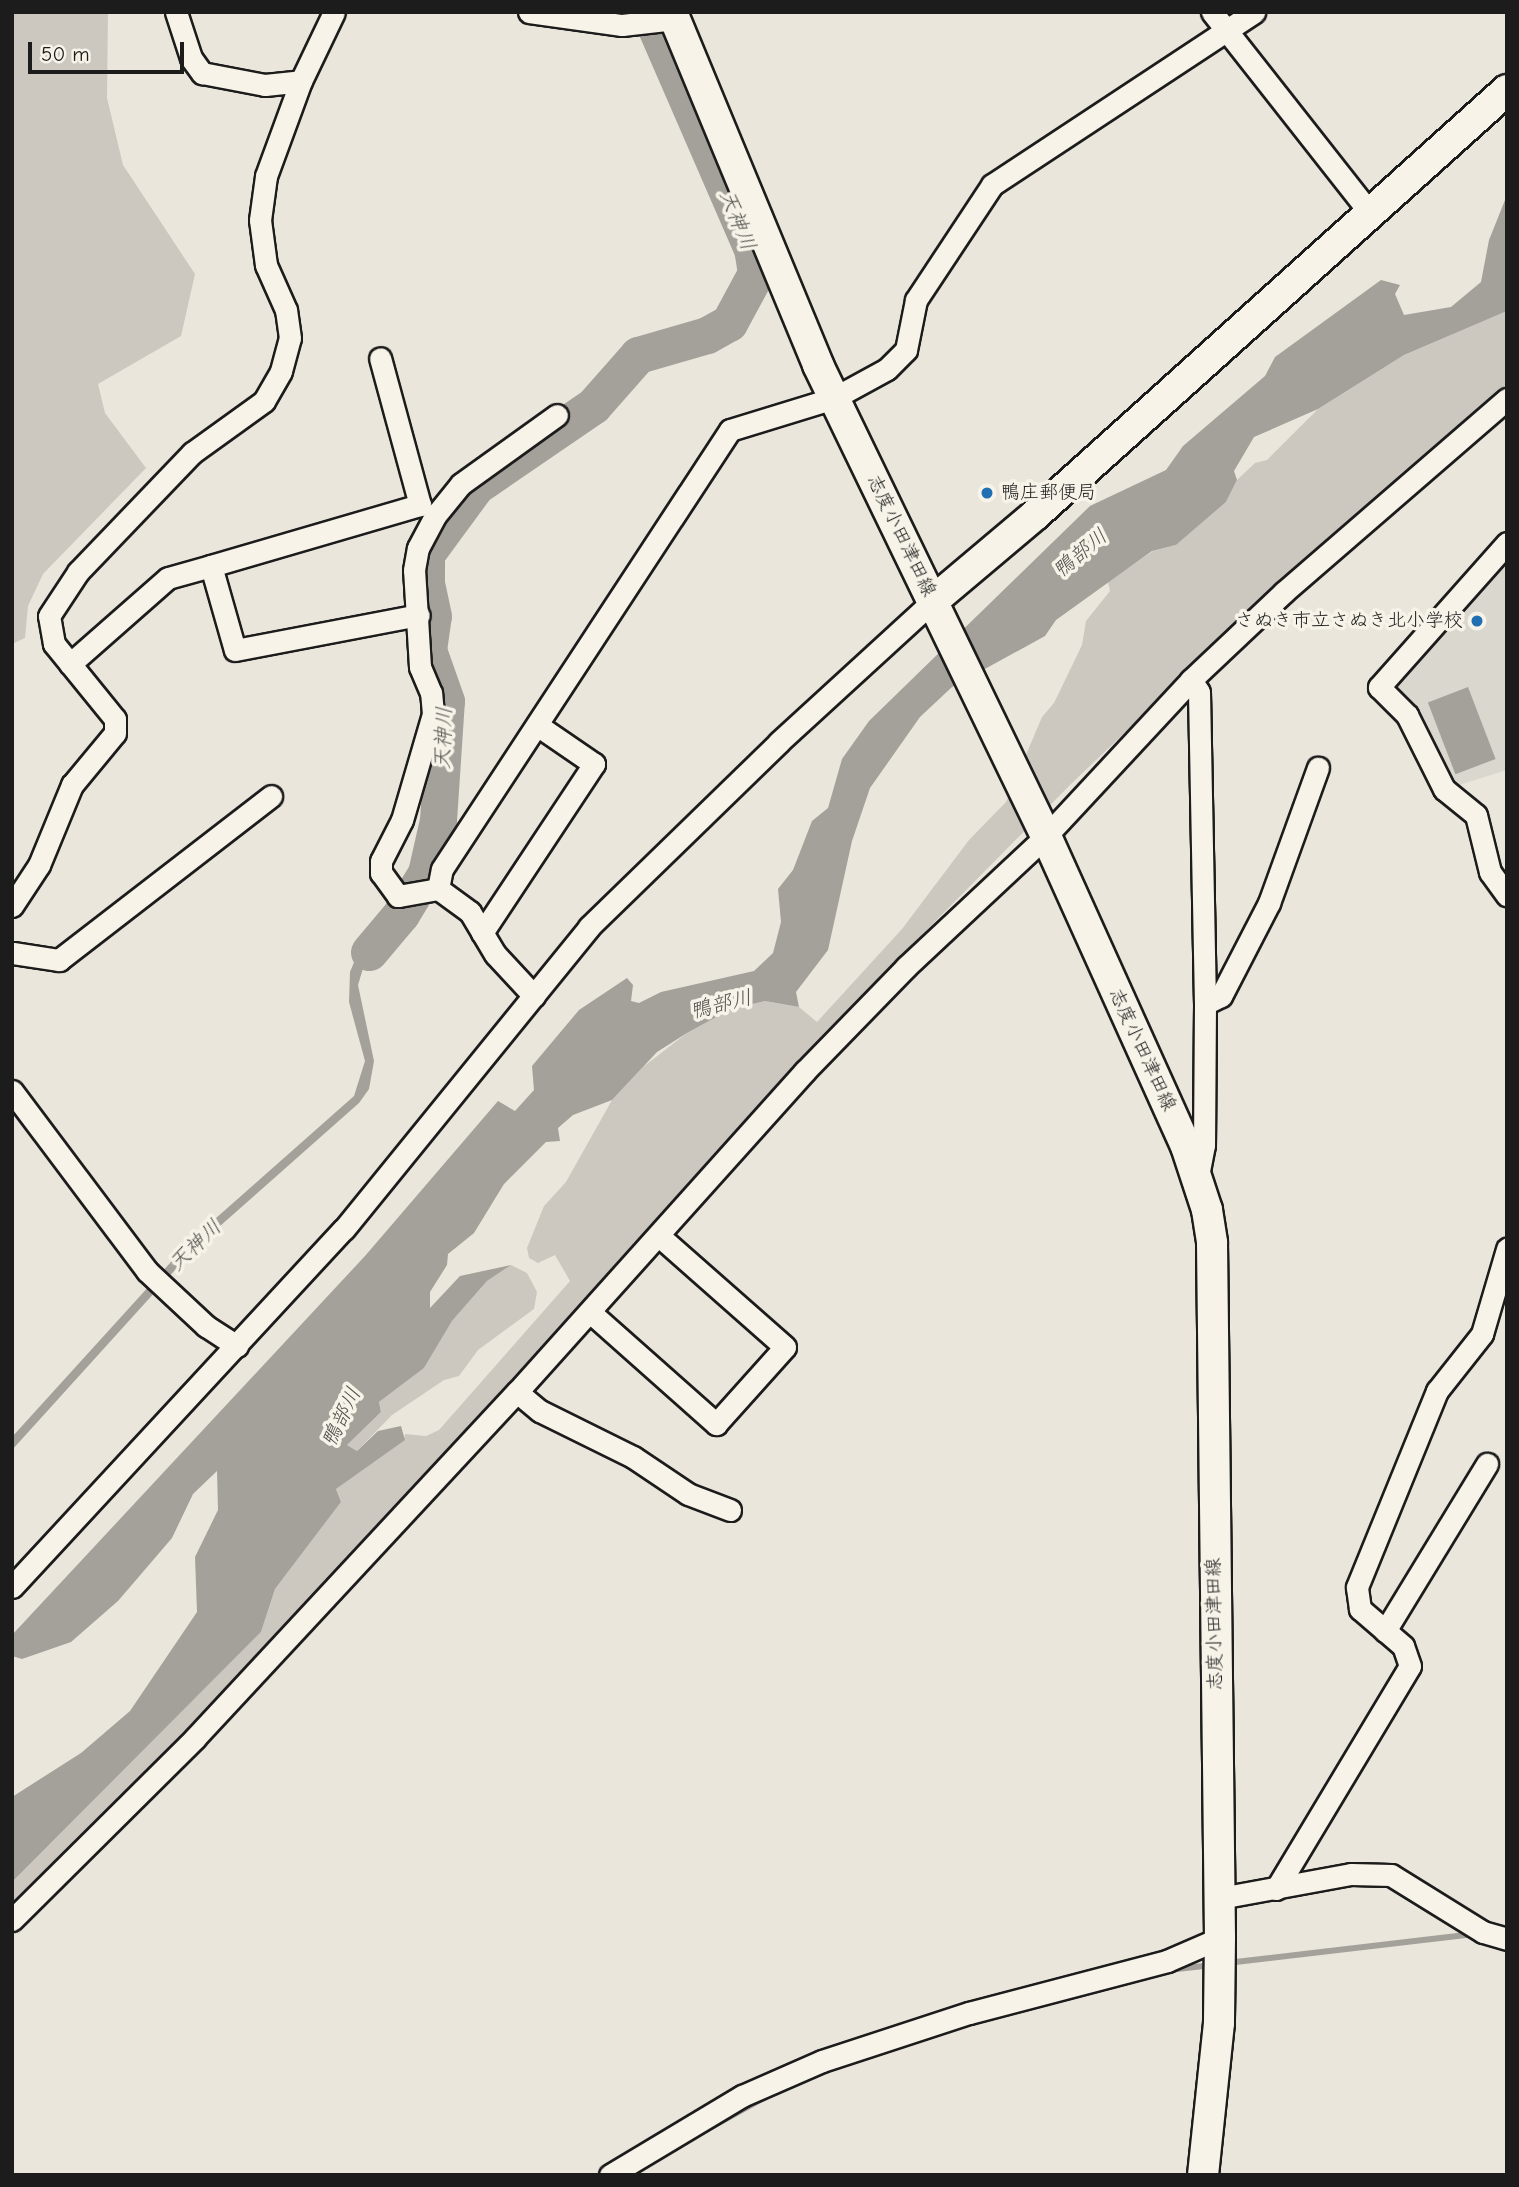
<!DOCTYPE html>
<meta charset="utf-8">
<style>
body{margin:0}
#map{position:relative;width:1519px;height:2187px;overflow:hidden;background:#eae6dc;font-family:"Comic Neue","Klee One",sans-serif}
div>[style]{position:absolute}
[style*='--x']{left:calc(var(--x)*1px);top:calc(var(--y)*1px);width:calc(var(--w)*1px);rotate:calc(var(--a)*1deg)}
.built>*{inset:0;background:#dad7ce}
.green>*{inset:0;background:#ccc8c0}
.water>*{inset:0;background:#a3a19a;transform-origin:0 0}
.stream>*{height:6px;margin:-3px;padding:0 3px;transform-origin:3px;border-radius:3px;background:#a3a19a}
.river>*{height:37px;margin:-18.5px;padding:0 18.5px;transform-origin:18.5px;border-radius:18.5px;background:#a3a19a}
.roads{filter:drop-shadow(2px 0 #1c1c1c) drop-shadow(-2px 0 #1c1c1c) drop-shadow(0 2px #1c1c1c) drop-shadow(0 -2px #1c1c1c)}
.street>*{height:21px;margin:-10.5px;padding:0 10.5px;transform-origin:10.5px;border-radius:10.5px;background:#f7f3e8}
.secondary>*{height:30px;margin:-15px;padding:0 15px;transform-origin:15px;border-radius:15px;background:#f7f3e8}
.dots>*{width:19px;height:19px;translate:-50% -50%;box-sizing:border-box;border:4px solid #f7f3e8;border-radius:50%}
span{translate:-50% -50%;white-space:nowrap;text-align:center;line-height:1.15;-webkit-text-stroke:7px #f7f3e8;paint-order:stroke}
.poi-label{font-size:19px;color:#1c1c1c}
.left{translate:0 -50%;text-align:left}
.right{translate:-100% -50%;text-align:right}
.street-label{font-size:19px;color:#1c1c1c}
.water-label{font-size:21px;color:#52514e;font-style:italic}
.frame{position:absolute;inset:0;border:14px solid #1c1c1c;pointer-events:none}
.scale{position:absolute;left:28px;top:42px;width:156px;height:32px;box-sizing:border-box;border:4px solid #1c1c1c;border-top:0;padding-left:9px;font-size:21px;line-height:24px;white-space:nowrap;color:#1c1c1c;-webkit-text-stroke:5px #f7f3e8;paint-order:stroke}
</style>
<div id="map">
<div class="built">
<i style="clip-path:polygon(1507px 556px,1507px 770px,1449px 788px,1391px 684px)"></i>
</div>
<div class="green">
<i style="clip-path:polygon(12px 12px,108px 12px,107px 98px,123px 165px,195px 274px,181px 336px,98px 384px,105px 413px,146px 468px,43px 574px,28px 606px,25px 638px,12px 644px)"></i>
<i style="clip-path:polygon(1507px 311px,1507px 385px,1280px 584px,1071px 784px,900px 957px,191px 1733px,12px 1910px,12px 1882px,261px 1632px,275px 1589px,341px 1502px,336px 1489px,404px 1440px,405px 1434px,426px 1436px,439px 1430px,570px 1281px,555px 1255px,538px 1263px,529px 1258px,527px 1248px,544px 1206px,566px 1182px,612px 1100px,643px 1067px,687px 1033px,731px 1009px,765px 1001px,799px 1007px,817px 1022px,902px 929px,969px 840px,1006px 802px,1042px 717px,1054px 703px,1082px 645px,1086px 621px,1110px 591px,1108px 582px,1153px 551px,1176px 545px,1226px 502px,1237px 480px,1255px 463px,1267px 460px,1318px 409px,1404px 355px)"></i>
<i style="clip-path:polygon(511px 1265px,527px 1273px,537px 1292px,534px 1309px,478px 1350px,459px 1376px,444px 1380px,392px 1415px,357px 1451px,347px 1445px,381px 1412px,379px 1402px,424px 1368px,452px 1321px,487px 1281px)"></i>
</div>
<div class="water">
<i style="clip-path:polygon(1507px 195px,1507px 311px,1404px 355px,1318px 409px,1254px 437px,1234px 471px,1237px 480px,1226px 502px,1176px 545px,1152px 551px,1056px 620px,1045px 636px,952px 687px,920px 717px,870px 788px,852px 841px,828px 950px,796px 992px,799px 1007px,765px 1001px,731px 1009px,687px 1033px,657px 1052px,612px 1100px,573px 1115px,558px 1128px,560px 1141px,546px 1142px,504px 1184px,474px 1233px,448px 1254px,447px 1265px,430px 1292px,430px 1308px,460px 1276px,511px 1265px,487px 1281px,452px 1321px,424px 1368px,379px 1402px,381px 1412px,347px 1445px,357px 1451px,378px 1431px,401px 1426px,405px 1440px,336px 1489px,341px 1502px,275px 1589px,261px 1632px,12px 1882px,12px 1797px,81px 1753px,130px 1711px,197px 1612px,195px 1557px,218px 1510px,217px 1471px,193px 1494px,172px 1538px,118px 1601px,71px 1642px,22px 1659px,12px 1656px,12px 1635px,365px 1256px,498px 1101px,515px 1111px,534px 1090px,532px 1066px,579px 1010px,627px 978px,633px 985px,631px 1001px,639px 1003px,661px 992px,754px 971px,773px 953px,781px 922px,778px 889px,793px 870px,812px 821px,828px 808px,842px 759px,869px 721px,1090px 506px,1166px 470px,1183px 446px,1265px 376px,1275px 357px,1381px 280px,1400px 285px,1395px 294px,1404px 315px,1451px 307px,1481px 282px,1489px 240px)"></i>
<i style="left:1468px;top:687px;width:77px;height:43px;rotate:69deg"></i>
<i style="clip-path:polygon(392px 910px,403px 918px,364px 965px,358px 985px,374px 1061px,369px 1089px,359px 1103px,194px 1249px,12px 1450px,12px 1437px,190px 1241px,354px 1096px,365px 1061px,349px 1002px,350px 972px,357px 955px)"></i>
</div>
<div class="stream">
<i style="--x:1227;--y:1963;--w:249;--a:-6.7"></i>
<i style="--x:1168;--y:1970;--w:45;--a:-6.3"></i>
<i style="--x:704;--y:2131;--w:77;--a:-28.9"></i>
</div>
<div class="river">
<i style="--x:369;--y:952;--w:50;--a:-49.9"></i>
<i style="--x:401;--y:914;--w:48;--a:-58.6"></i>
<i style="--x:426;--y:873;--w:54;--a:-77.2"></i>
<i style="--x:438;--y:820;--w:119;--a:-86.2"></i>
<i style="--x:446;--y:701;--w:54;--a:-109.4"></i>
<i style="--x:428;--y:650;--w:34;--a:-82"></i>
<i style="--x:433;--y:616;--w:34;--a:-102"></i>
<i style="--x:426;--y:583;--w:29;--a:-90"></i>
<i style="--x:426;--y:554;--w:84;--a:-53.7"></i>
<i style="--x:476;--y:486;--w:142;--a:-34.4"></i>
<i style="--x:593;--y:406;--w:68;--a:-48.6"></i>
<i style="--x:638;--y:355;--w:72;--a:-16.2"></i>
<i style="--x:707;--y:335;--w:25;--a:-29"></i>
<i style="--x:729;--y:323;--w:57;--a:-61.6"></i>
<i style="--x:756;--y:273;--w:24;--a:-99"></i>
<i style="--x:752;--y:249;--w:258;--a:-113.5"></i>
</div>
<div class="roads">
<div class="street">
<i style="--x:176;--y:12;--w:48;--a:71.9"></i>
<i style="--x:191;--y:58;--w:19;--a:54"></i>
<i style="--x:202;--y:73;--w:64;--a:10.8"></i>
<i style="--x:265;--y:85;--w:36;--a:-6"></i>
<i style="--x:529;--y:12;--w:94;--a:8"></i>
<i style="--x:622;--y:25;--w:53;--a:-6.5"></i>
<i style="--x:1212;--y:12;--w:256;--a:51.8"></i>
<i style="--x:1507;--y:543;--w:193;--a:131.6"></i>
<i style="--x:1379;--y:687;--w:40;--a:45"></i>
<i style="--x:1407;--y:715;--w:83;--a:63.4"></i>
<i style="--x:1444;--y:789;--w:41;--a:39.1"></i>
<i style="--x:1476;--y:815;--w:59;--a:76.2"></i>
<i style="--x:1490;--y:872;--w:29;--a:54"></i>
<i style="--x:211;--y:566;--w:218;--a:-16.3"></i>
<i style="--x:420;--y:505;--w:152;--a:-105.2"></i>
<i style="--x:70;--y:664;--w:130;--a:-41.3"></i>
<i style="--x:168;--y:578;--w:45;--a:-15.6"></i>
<i style="--x:211;--y:566;--w:87;--a:74.1"></i>
<i style="--x:235;--y:650;--w:187;--a:-10.8"></i>
<i style="--x:1191;--y:680;--w:14;--a:56"></i>
<i style="--x:1199;--y:692;--w:312;--a:88.9"></i>
<i style="--x:1205;--y:1004;--w:141;--a:90.4"></i>
<i style="--x:1204;--y:1145;--w:33;--a:101"></i>
<i style="--x:438;--y:889;--w:20;--a:-79"></i>
<i style="--x:442;--y:869;--w:525;--a:-56.73"></i>
<i style="--x:730;--y:430;--w:109;--a:-17.1"></i>
<i style="--x:834;--y:398;--w:60;--a:-28.7"></i>
<i style="--x:887;--y:369;--w:27;--a:-45"></i>
<i style="--x:906;--y:350;--w:51;--a:-78.7"></i>
<i style="--x:916;--y:300;--w:138;--a:-56.5"></i>
<i style="--x:992;--y:185;--w:314;--a:-33.4"></i>
<i style="--x:12;--y:906;--w:49;--a:-56.6"></i>
<i style="--x:39;--y:865;--w:87;--a:-67.6"></i>
<i style="--x:72;--y:785;--w:67;--a:-50.4"></i>
<i style="--x:115;--y:733;--w:14;--a:-90"></i>
<i style="--x:115;--y:719;--w:97;--a:-129.1"></i>
<i style="--x:54;--y:644;--w:28;--a:-100"></i>
<i style="--x:49;--y:616;--w:53;--a:-56.6"></i>
<i style="--x:78;--y:572;--w:165;--a:-46.2"></i>
<i style="--x:192;--y:453;--w:89;--a:-35.8"></i>
<i style="--x:264;--y:401;--w:34;--a:-60"></i>
<i style="--x:281;--y:371;--w:34;--a:-75"></i>
<i style="--x:290;--y:338;--w:28;--a:-98"></i>
<i style="--x:286;--y:310;--w:49;--a:-114"></i>
<i style="--x:266;--y:265;--w:45;--a:-97.6"></i>
<i style="--x:260;--y:220;--w:44;--a:-82.2"></i>
<i style="--x:266;--y:176;--w:101;--a:-69.8"></i>
<i style="--x:301;--y:81;--w:76;--a:-64.4"></i>
<i style="--x:482;--y:933;--w:203;--a:-56.5"></i>
<i style="--x:594;--y:764;--w:69;--a:-145.6"></i>
<i style="--x:13;--y:953;--w:47;--a:8.7"></i>
<i style="--x:59;--y:960;--w:268;--a:-37.7"></i>
<i style="--x:534;--y:996;--w:57;--a:-132.9"></i>
<i style="--x:495;--y:954;--w:49;--a:-120.8"></i>
<i style="--x:470;--y:912;--w:39;--a:-144"></i>
<i style="--x:438;--y:889;--w:41;--a:170.1"></i>
<i style="--x:398;--y:896;--w:29;--a:-126"></i>
<i style="--x:381;--y:873;--w:12;--a:-90"></i>
<i style="--x:381;--y:861;--w:46;--a:-62.9"></i>
<i style="--x:402;--y:820;--w:110;--a:-73.7"></i>
<i style="--x:433;--y:714;--w:21;--a:-95"></i>
<i style="--x:431;--y:693;--w:28;--a:-113"></i>
<i style="--x:420;--y:667;--w:97;--a:-93.5"></i>
<i style="--x:414;--y:570;--w:22;--a:-80"></i>
<i style="--x:418;--y:548;--w:36;--a:-62"></i>
<i style="--x:435;--y:516;--w:41;--a:-50.9"></i>
<i style="--x:461;--y:484;--w:118;--a:-35.7"></i>
<i style="--x:1205;--y:1004;--w:18;--a:-27"></i>
<i style="--x:1221;--y:996;--w:105;--a:-62.7"></i>
<i style="--x:1269;--y:903;--w:144;--a:-70.1"></i>
<i style="--x:12;--y:1091;--w:225;--a:53.1"></i>
<i style="--x:147;--y:1271;--w:81;--a:43"></i>
<i style="--x:206;--y:1326;--w:37;--a:33"></i>
<i style="--x:590;--y:1312;--w:169;--a:41.6"></i>
<i style="--x:716;--y:1424;--w:103;--a:-48.1"></i>
<i style="--x:785;--y:1347;--w:168;--a:-138.6"></i>
<i style="--x:517;--y:1392;--w:30;--a:40"></i>
<i style="--x:540;--y:1411;--w:104;--a:26.3"></i>
<i style="--x:633;--y:1457;--w:66;--a:33.9"></i>
<i style="--x:688;--y:1494;--w:45;--a:20.9"></i>
<i style="--x:12;--y:1587;--w:488;--a:-47.2"></i>
<i style="--x:344;--y:1229;--w:389;--a:-50.9"></i>
<i style="--x:589;--y:927;--w:265;--a:-44.2"></i>
<i style="--x:779;--y:742;--w:209;--a:-42.5"></i>
<i style="--x:1385;--y:1631;--w:196;--a:-58.6"></i>
<i style="--x:1276;--y:1889;--w:260;--a:-59"></i>
<i style="--x:1410;--y:1666;--w:21;--a:-109"></i>
<i style="--x:1403;--y:1646;--w:57;--a:-139.3"></i>
<i style="--x:1360;--y:1609;--w:22;--a:-98"></i>
<i style="--x:1357;--y:1587;--w:212;--a:-67.8"></i>
<i style="--x:1437;--y:1391;--w:73;--a:-51.7"></i>
<i style="--x:1482;--y:1334;--w:89;--a:-73.6"></i>
<i style="--x:1220;--y:1898;--w:133;--a:-10.4"></i>
<i style="--x:1351;--y:1874;--w:40;--a:1.4"></i>
<i style="--x:1391;--y:1875;--w:108;--a:31.8"></i>
<i style="--x:1483;--y:1932;--w:25;--a:16"></i>
<i style="--x:12;--y:1920;--w:258;--a:-44.8"></i>
<i style="--x:195;--y:1738;--w:473;--a:-47.1"></i>
<i style="--x:517;--y:1392;--w:431;--a:-48.1"></i>
<i style="--x:805;--y:1071;--w:145;--a:-45.8"></i>
<i style="--x:906;--y:967;--w:192;--a:-43.1"></i>
<i style="--x:1046;--y:836;--w:213;--a:-47.1"></i>
<i style="--x:1191;--y:680;--w:128;--a:-43.4"></i>
<i style="--x:1284;--y:592;--w:295;--a:-40.9"></i>
<i style="--x:610;--y:2175;--w:154;--a:-30.9"></i>
<i style="--x:742;--y:2096;--w:87;--a:-23.6"></i>
<i style="--x:822;--y:2061;--w:155;--a:-18.1"></i>
<i style="--x:969;--y:2013;--w:205;--a:-14.7"></i>
<i style="--x:1167;--y:1961;--w:58;--a:-23.5"></i>
</div>
<div class="secondary">
<i style="--x:672;--y:12;--w:382;--a:67.5"></i>
<i style="--x:818;--y:365;--w:523;--a:64.17"></i>
<i style="--x:1046;--y:836;--w:340;--a:65.7"></i>
<i style="--x:1186;--y:1146;--w:67;--a:71.8"></i>
<i style="--x:1207;--y:1210;--w:33;--a:81"></i>
<i style="--x:1212;--y:1243;--w:695;--a:89.34"></i>
<i style="--x:1220;--y:1938;--w:85;--a:90.7"></i>
<i style="--x:1219;--y:2023;--w:153;--a:96"></i>
<i style="--x:933;--y:601;--w:133;--a:-40.1"></i>
<i style="--x:1035;--y:515;--w:635;--a:-42"></i>
</div>
</div>
<div class="dots">
<i style="left:987px;top:493px;background:#1f6fb2"></i>
<i style="left:1477px;top:621px;background:#1f6fb2"></i>
</div>
<div class="poi-label">
<span class="left" style="left:1001px;top:493px">鴨庄郵便局</span>
<span class="right" style="left:1463px;top:621px">さぬき市立さぬき北小学校</span>
</div>
<div class="street-label">
<span style="left:901px;top:536px;rotate:64deg">志度小田津田線</span>
<span style="left:1142px;top:1050px;rotate:65deg">志度小田津田線</span>
<span style="left:1215px;top:1624px;rotate:-91deg">志度小田津田線</span>
</div>
<div class="water-label">
<span style="left:738px;top:220px;rotate:68deg">天神川</span>
<span style="left:1080px;top:553px;rotate:-40deg">鴨部川</span>
<span style="left:443px;top:738px;rotate:-88deg">天神川</span>
<span style="left:721px;top:1004px;rotate:-14deg">鴨部川</span>
<span style="left:195px;top:1245px;rotate:-44deg">天神川</span>
<span style="left:341px;top:1417px;rotate:-64deg">鴨部川</span>
</div>
<div class="frame"></div>
<div class="scale">50 m</div>
</div>
